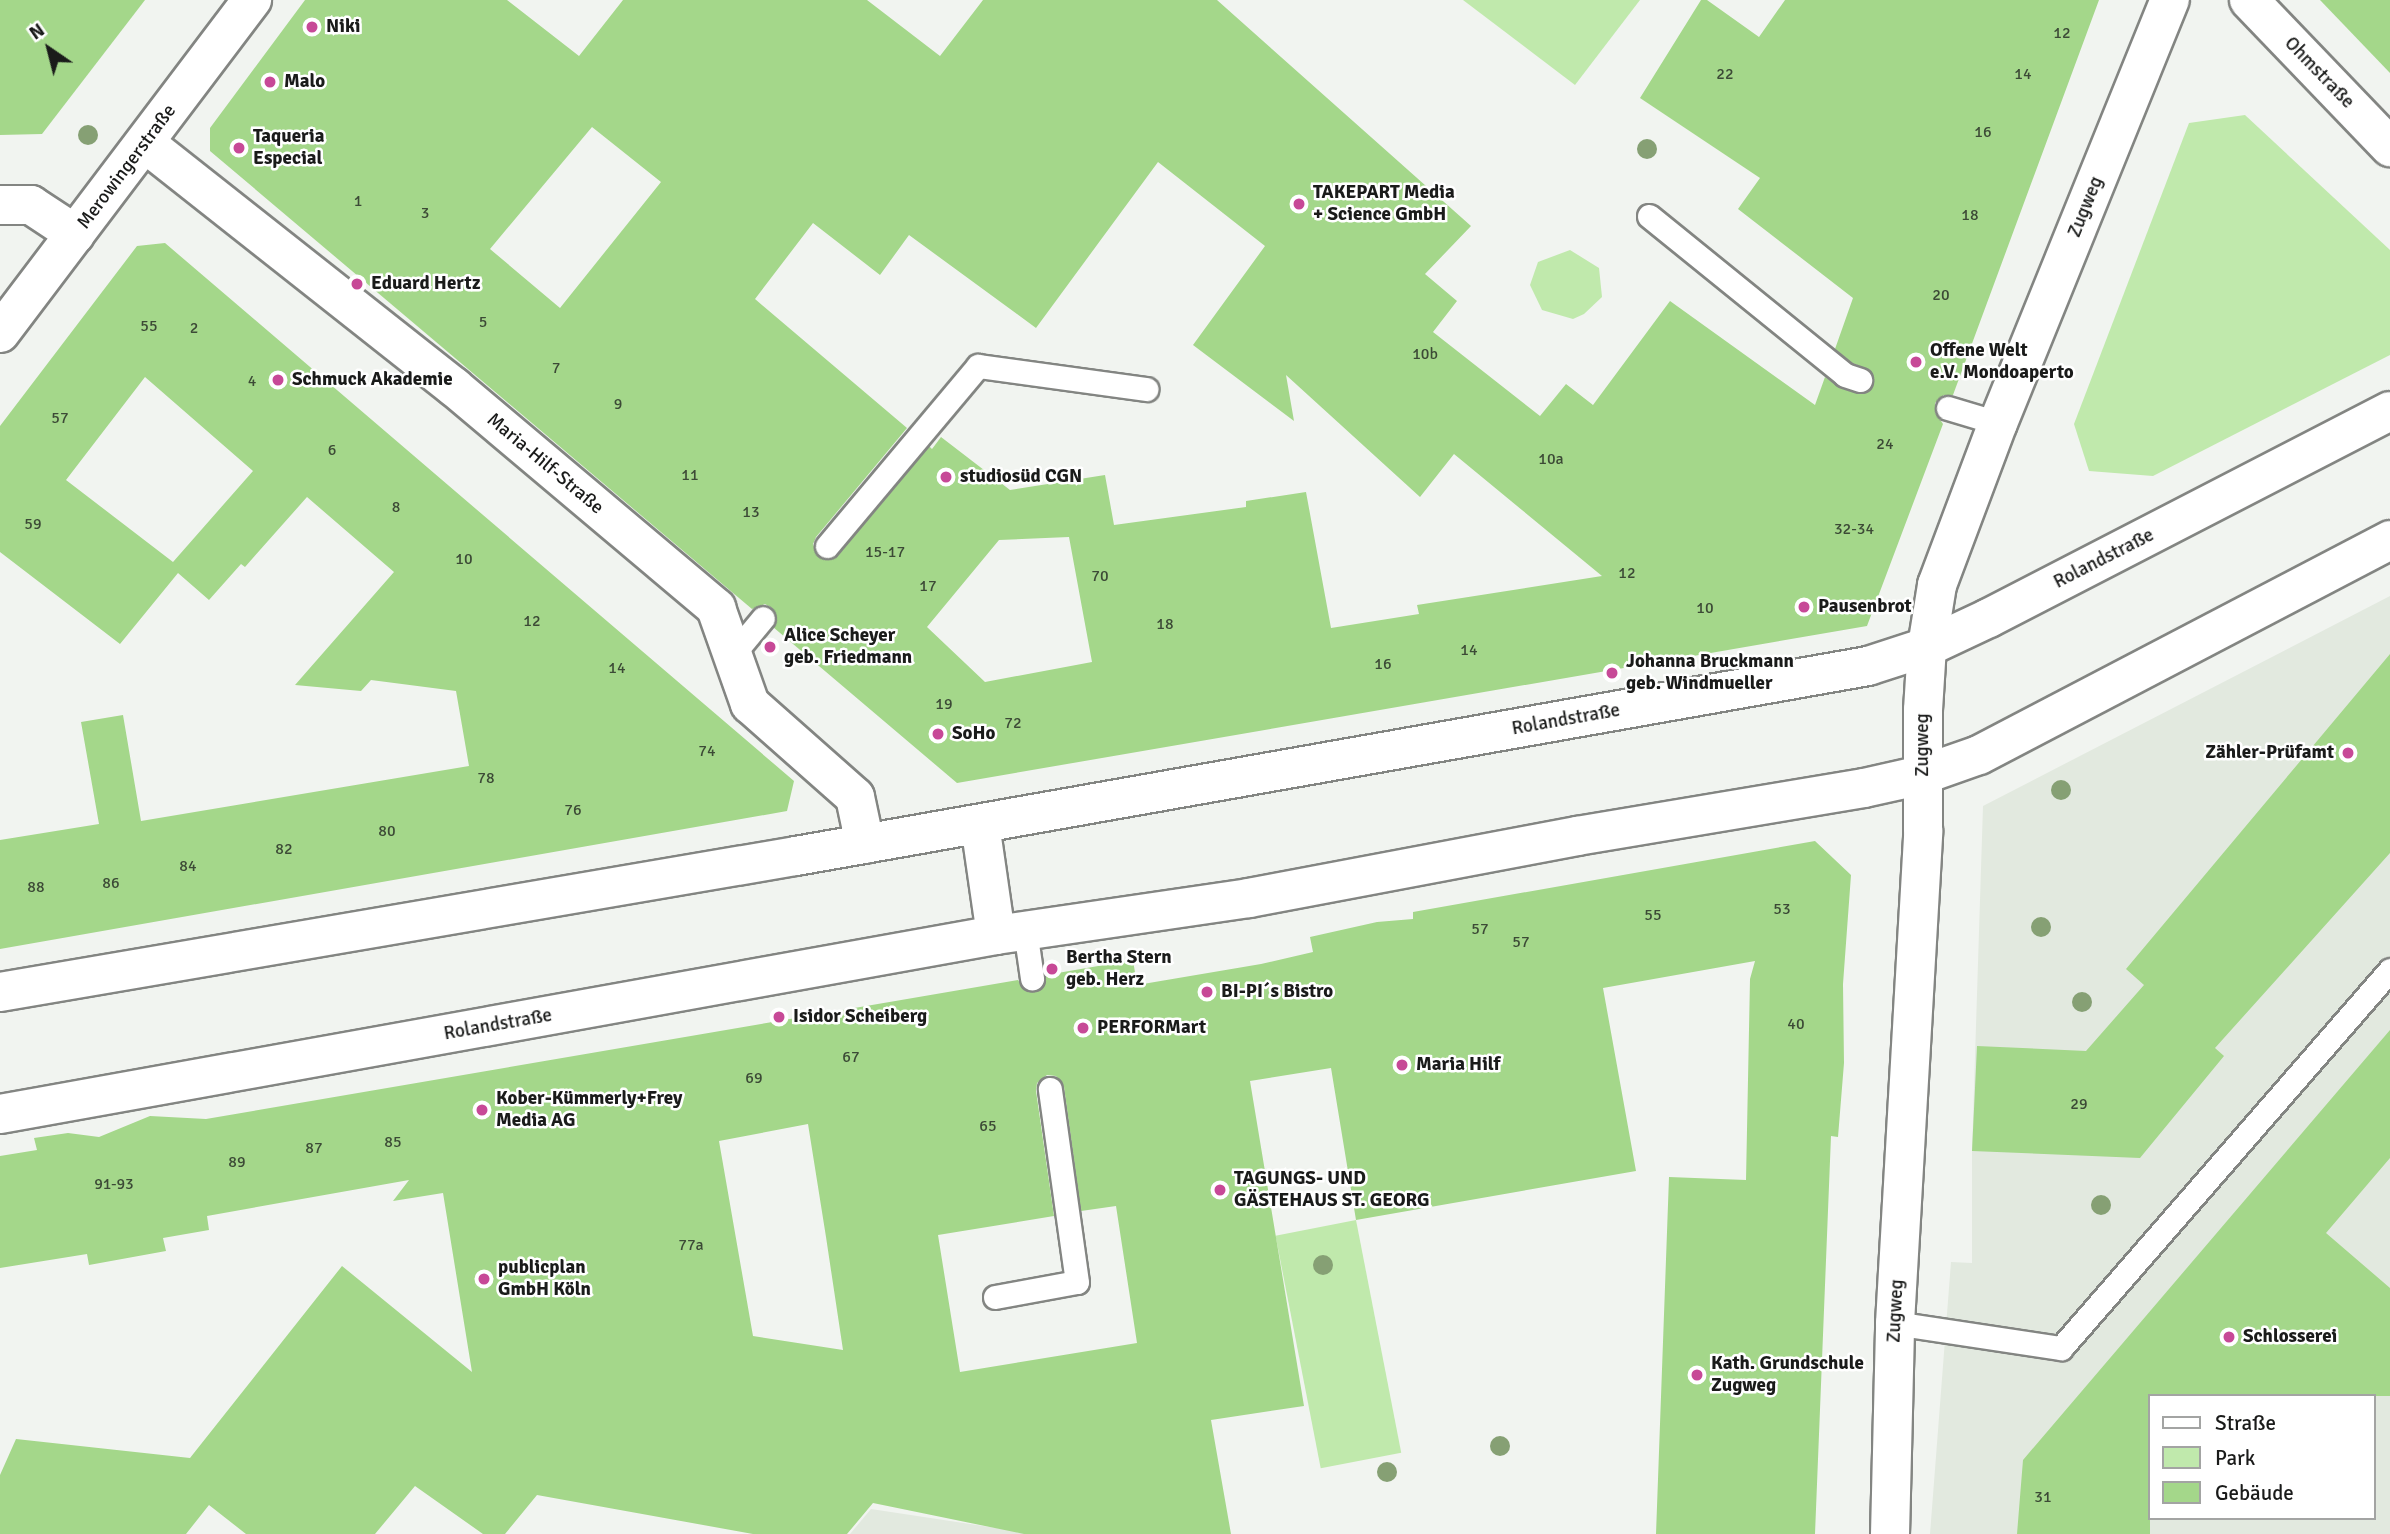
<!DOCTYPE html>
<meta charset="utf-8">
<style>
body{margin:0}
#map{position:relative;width:2390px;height:1534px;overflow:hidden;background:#f1f4f0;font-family:Signika,sans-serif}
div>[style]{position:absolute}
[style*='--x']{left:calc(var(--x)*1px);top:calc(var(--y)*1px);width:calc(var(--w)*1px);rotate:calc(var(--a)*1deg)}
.built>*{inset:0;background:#e2e9df}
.green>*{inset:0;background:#c0e9ac;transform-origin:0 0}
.building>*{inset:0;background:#a4d78a}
.roads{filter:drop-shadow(2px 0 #838582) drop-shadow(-2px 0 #838582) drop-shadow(0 2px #838582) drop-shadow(0 -2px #838582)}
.lane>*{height:23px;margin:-11.5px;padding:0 11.5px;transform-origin:11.5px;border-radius:11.5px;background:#fff}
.street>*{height:38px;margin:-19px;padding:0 19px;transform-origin:19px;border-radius:19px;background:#fff}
.trees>*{width:20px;height:20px;margin:-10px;border-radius:50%;background:#86a074}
.dots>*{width:19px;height:19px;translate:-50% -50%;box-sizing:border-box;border:4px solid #fff;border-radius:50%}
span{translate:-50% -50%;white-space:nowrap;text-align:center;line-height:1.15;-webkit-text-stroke:5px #fff;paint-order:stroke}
.number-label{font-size:16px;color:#3c4a36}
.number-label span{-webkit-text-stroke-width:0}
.poi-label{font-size:19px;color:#1a1b1a;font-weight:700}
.left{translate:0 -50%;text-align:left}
.right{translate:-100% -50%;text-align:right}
.street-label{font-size:19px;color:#1a1b1a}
.legend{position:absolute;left:2148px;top:1394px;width:228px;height:126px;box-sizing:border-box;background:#fff;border:2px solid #a3a4a3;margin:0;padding:9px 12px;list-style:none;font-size:21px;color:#1a1b1a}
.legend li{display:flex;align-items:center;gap:14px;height:35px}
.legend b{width:35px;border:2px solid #a3a4a3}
.north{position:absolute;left:14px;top:14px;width:70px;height:70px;-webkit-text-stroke:5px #fff;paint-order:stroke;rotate:325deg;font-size:19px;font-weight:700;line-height:28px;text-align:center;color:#1a1b1a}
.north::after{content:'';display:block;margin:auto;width:24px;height:32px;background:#1a1b1a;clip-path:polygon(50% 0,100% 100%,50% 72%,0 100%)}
</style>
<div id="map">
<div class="built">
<i style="clip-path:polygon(evenodd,2390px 596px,2390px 1534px,1930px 1534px,1951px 1262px,1972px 1263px,1972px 1151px,1983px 806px,2390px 596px,2150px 1396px,2374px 1396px,2374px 1518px,2150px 1518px,2150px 1396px)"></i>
<i style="clip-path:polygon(871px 1509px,1036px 1534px,850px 1534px)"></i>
</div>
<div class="green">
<i style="clip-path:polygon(1463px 0,1640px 0,1575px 85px)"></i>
<i style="clip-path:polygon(2245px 115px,2390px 250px,2390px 355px,2153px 476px,2089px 471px,2074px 424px,2189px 123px)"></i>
<i style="clip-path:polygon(1570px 250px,1599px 268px,1602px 297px,1584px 314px,1573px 319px,1542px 310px,1530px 285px,1538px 262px)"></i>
<i style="left:1356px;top:1220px;width:237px;height:82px;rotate:79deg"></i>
</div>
<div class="building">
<i style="clip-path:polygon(0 0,145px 0,42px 134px,0 135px)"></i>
<i style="clip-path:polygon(evenodd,305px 0,507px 0,579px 56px,623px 0,867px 0,940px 56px,983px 0,1217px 0,1471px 226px,1425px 274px,1457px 301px,1433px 332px,1540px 416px,1566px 384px,1593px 405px,1670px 301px,1815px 405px,1825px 377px,1840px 388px,1856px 393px,1869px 391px,1873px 385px,1870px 370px,1852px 363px,1835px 349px,1853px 298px,1738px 209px,1760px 178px,1640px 98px,1701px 0,1707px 0,1759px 37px,1785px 0,2099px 0,1953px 395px,1944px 395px,1935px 403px,1935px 412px,1943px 424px,1867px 626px,957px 783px,773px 627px,777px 620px,772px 608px,765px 604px,752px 609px,210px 151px,210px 128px,305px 0,592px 127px,661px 182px,560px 308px,490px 249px,592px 127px,305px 0,1158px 162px,1265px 246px,1193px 345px,1294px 421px,1286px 375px,1420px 497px,1454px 454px,1602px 576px,1417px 605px,1419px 614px,1331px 628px,1306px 492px,1246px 501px,1246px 507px,1114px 525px,1105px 475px,1010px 490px,941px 437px,932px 449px,929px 446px,838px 555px,825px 560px,818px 556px,813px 544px,816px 537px,907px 428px,755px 299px,813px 223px,880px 275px,909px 235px,1036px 328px,1158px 162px,305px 0,1069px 537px,1092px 662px,985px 682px,927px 627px,999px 540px,1069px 537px)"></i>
<i style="clip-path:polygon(2320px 0,2390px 0,2390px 73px)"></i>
<i style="clip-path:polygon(evenodd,165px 243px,794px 781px,787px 811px,0 949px,0 840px,99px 824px,81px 722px,123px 715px,141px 821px,469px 766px,456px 691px,371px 680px,361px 691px,295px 685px,394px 572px,307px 497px,245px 567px,241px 564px,209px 600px,178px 573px,120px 644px,0 552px,0 426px,137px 246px,165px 243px,145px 377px,253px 471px,173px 562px,66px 480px,145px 377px)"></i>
<i style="clip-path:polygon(2390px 654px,2390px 853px,2215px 1048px,2224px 1056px,2140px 1158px,1972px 1151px,1977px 1046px,2086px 1051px,2144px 985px,2126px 969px)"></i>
<i style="clip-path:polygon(evenodd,1815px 841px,1851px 875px,1843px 984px,1844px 1063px,1838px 1137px,1831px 1136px,1815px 1534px,1656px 1534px,1669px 1177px,1746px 1180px,1750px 979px,1755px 961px,1603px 988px,1636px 1171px,1356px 1220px,1331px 1068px,1250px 1081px,1304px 1406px,1211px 1420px,1231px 1534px,1024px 1534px,873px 1503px,847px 1534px,753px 1534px,537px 1495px,505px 1534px,483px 1534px,415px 1486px,375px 1534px,246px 1534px,209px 1505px,186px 1534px,0 1534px,0 1475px,16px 1439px,190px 1458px,342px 1266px,472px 1372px,443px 1193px,393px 1201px,409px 1180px,207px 1216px,209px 1230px,163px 1238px,166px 1251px,89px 1265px,87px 1254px,0 1268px,0 1156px,37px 1150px,34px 1138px,68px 1133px,99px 1137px,150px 1116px,206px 1119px,1018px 980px,1026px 991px,1035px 992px,1045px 984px,1046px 975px,1133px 960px,1137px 985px,1261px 964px,1313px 952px,1310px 937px,1377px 922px,1413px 919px,1413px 912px,1815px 841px,1047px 1075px,1056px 1076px,1064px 1087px,1081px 1211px,1116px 1206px,1137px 1343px,960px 1372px,938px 1235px,1054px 1216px,1036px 1091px,1037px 1083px,1047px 1075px,1815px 841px,808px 1124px,826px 1237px,843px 1350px,753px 1336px,719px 1141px,808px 1124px)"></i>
<i style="clip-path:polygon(2390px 1030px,2390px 1158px,2326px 1233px,2390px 1288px,2390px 1396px,2150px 1396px,2150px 1534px,2017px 1534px,2023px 1460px)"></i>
</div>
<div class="roads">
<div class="lane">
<i style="--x:1649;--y:216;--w:252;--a:39"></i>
<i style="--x:1845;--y:375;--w:16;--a:18"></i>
<i style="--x:1948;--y:408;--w:52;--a:16.7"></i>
<i style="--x:827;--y:546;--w:235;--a:-50"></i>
<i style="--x:978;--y:366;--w:170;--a:7.8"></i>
<i style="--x:734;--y:653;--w:45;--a:-50.4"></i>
<i style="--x:1025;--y:930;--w:49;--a:81.7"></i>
<i style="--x:995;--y:1297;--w:83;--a:-10.4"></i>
<i style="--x:1077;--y:1282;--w:195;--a:-98"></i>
<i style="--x:1895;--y:1323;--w:168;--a:8.6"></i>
<i style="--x:2061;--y:1348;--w:501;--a:-48.96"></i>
</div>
<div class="street">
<i style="--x:2249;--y:0;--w:204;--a:46.2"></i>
<i style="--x:145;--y:143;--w:394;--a:38.3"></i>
<i style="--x:454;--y:387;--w:343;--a:40.1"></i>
<i style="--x:716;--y:608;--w:102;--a:70.5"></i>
<i style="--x:750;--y:704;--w:140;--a:41.5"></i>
<i style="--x:855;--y:797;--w:48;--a:78"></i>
<i style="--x:0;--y:205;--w:31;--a:0"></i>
<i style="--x:31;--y:205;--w:53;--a:33.4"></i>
<i style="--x:0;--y:333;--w:418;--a:-52.9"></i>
<i style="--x:980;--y:824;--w:112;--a:81.8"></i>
<i style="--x:0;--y:992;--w:808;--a:-9.7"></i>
<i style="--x:796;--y:856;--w:1089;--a:-10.05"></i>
<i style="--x:1868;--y:666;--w:62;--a:-17.9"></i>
<i style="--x:1927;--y:647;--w:68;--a:-25.1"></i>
<i style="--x:1989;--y:618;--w:451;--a:-27.3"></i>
<i style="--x:0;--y:1114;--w:1012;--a:-10.19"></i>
<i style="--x:996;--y:935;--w:256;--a:-8.3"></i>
<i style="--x:1249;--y:898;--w:334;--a:-10.7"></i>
<i style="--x:1577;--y:836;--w:291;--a:-9.5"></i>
<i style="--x:1864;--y:788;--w:59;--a:-12.6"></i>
<i style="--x:1922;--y:775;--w:60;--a:-19.3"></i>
<i style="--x:1979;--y:755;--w:464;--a:-27.6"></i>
<i style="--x:1890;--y:1534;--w:211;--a:-88.6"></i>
<i style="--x:1895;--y:1323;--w:493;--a:-86.7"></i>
<i style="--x:1923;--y:831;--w:121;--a:-90"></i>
<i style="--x:1923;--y:710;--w:63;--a:-86.4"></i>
<i style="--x:1927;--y:647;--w:63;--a:-80.8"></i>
<i style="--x:1937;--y:585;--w:173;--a:-69.4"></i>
<i style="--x:1998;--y:423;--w:457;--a:-67.9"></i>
</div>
</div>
<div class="trees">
<i style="left:88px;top:135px"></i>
<i style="left:1647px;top:149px"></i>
<i style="left:2061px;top:790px"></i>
<i style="left:2041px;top:927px"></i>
<i style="left:2082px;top:1002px"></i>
<i style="left:2101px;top:1205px"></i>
<i style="left:1323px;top:1265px"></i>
<i style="left:1500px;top:1446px"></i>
<i style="left:1387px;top:1472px"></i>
</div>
<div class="dots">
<i style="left:312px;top:27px;background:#c74997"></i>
<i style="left:270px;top:82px;background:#c74997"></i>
<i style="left:239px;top:148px;background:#c74997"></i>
<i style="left:1299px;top:204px;background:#c74997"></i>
<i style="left:357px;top:284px;background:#c74997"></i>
<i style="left:1916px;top:362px;background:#c74997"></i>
<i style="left:278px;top:380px;background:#c74997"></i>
<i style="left:946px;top:477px;background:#c74997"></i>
<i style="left:1804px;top:607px;background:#c74997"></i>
<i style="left:770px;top:647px;background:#c74997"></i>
<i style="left:1612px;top:673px;background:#c74997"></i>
<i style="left:938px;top:734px;background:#c74997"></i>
<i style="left:2348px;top:753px;background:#c74997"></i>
<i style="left:1052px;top:969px;background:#c74997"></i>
<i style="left:1207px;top:992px;background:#c74997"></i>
<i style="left:779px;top:1017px;background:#c74997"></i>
<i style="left:1083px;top:1028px;background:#c74997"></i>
<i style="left:1402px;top:1065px;background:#c74997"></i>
<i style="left:482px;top:1110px;background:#c74997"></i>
<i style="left:1220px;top:1190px;background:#c74997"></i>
<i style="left:484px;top:1279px;background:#c74997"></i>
<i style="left:2229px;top:1337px;background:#c74997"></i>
<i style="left:1697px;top:1375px;background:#c74997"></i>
</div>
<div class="number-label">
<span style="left:2062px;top:33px">12</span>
<span style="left:1725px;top:74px">22</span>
<span style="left:2023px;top:74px">14</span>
<span style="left:1983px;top:132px">16</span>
<span style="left:358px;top:201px">1</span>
<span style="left:425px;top:213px">3</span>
<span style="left:1970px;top:215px">18</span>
<span style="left:1941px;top:295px">20</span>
<span style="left:483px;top:322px">5</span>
<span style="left:149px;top:326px">55</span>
<span style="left:194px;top:328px">2</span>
<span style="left:1425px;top:354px">10b</span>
<span style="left:556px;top:368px">7</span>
<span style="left:252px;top:381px">4</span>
<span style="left:618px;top:404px">9</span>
<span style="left:60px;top:418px">57</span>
<span style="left:1885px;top:444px">24</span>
<span style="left:332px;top:450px">6</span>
<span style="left:1551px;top:459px">10a</span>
<span style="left:690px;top:475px">11</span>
<span style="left:396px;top:507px">8</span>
<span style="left:751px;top:512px">13</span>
<span style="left:33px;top:524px">59</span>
<span style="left:1854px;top:529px">32-34</span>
<span style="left:885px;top:552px">15-17</span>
<span style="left:464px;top:559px">10</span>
<span style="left:1627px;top:573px">12</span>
<span style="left:1100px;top:576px">70</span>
<span style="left:928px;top:586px">17</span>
<span style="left:1705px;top:608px">10</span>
<span style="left:532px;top:621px">12</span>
<span style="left:1165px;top:624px">18</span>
<span style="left:1469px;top:650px">14</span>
<span style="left:1383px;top:664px">16</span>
<span style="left:617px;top:668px">14</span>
<span style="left:944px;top:704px">19</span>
<span style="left:1013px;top:723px">72</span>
<span style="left:707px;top:751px">74</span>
<span style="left:486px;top:778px">78</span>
<span style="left:573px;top:810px">76</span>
<span style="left:387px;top:831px">80</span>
<span style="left:284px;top:849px">82</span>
<span style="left:188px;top:866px">84</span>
<span style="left:111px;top:883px">86</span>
<span style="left:36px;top:887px">88</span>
<span style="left:1782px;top:909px">53</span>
<span style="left:1653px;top:915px">55</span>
<span style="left:1480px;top:929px">57</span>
<span style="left:1521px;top:942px">57</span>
<span style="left:1796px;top:1024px">40</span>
<span style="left:851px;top:1057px">67</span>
<span style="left:754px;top:1078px">69</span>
<span style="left:2079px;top:1104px">29</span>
<span style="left:988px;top:1126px">65</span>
<span style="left:393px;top:1142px">85</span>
<span style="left:314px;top:1148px">87</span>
<span style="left:237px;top:1162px">89</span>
<span style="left:114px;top:1184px">91-93</span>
<span style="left:691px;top:1245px">77a</span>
<span style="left:2043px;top:1497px">31</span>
</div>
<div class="poi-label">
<span class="left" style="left:326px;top:27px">Niki</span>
<span class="left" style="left:284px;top:82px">Malo</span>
<span class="left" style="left:253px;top:148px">Taqueria<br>Especial</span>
<span class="left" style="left:1313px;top:204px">TAKEPART Media<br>+ Science GmbH</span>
<span class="left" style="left:371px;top:284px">Eduard Hertz</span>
<span class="left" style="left:1930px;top:362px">Offene Welt<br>e.V. Mondoaperto</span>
<span class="left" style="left:292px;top:380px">Schmuck Akademie</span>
<span class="left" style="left:960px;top:477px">studiosüd CGN</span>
<span class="left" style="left:1818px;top:607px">Pausenbrot</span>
<span class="left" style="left:784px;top:647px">Alice Scheyer<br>geb. Friedmann</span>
<span class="left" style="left:1626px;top:673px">Johanna Bruckmann<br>geb. Windmueller</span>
<span class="left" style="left:952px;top:734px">SoHo</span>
<span class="right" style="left:2334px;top:753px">Zähler-Prüfamt</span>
<span class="left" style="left:1066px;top:969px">Bertha Stern<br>geb. Herz</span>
<span class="left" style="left:1221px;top:992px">BI-PI´s Bistro</span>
<span class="left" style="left:793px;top:1017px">Isidor Scheiberg</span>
<span class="left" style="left:1097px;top:1028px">PERFORMart</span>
<span class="left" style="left:1416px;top:1065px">Maria Hilf</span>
<span class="left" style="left:496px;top:1110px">Kober-Kümmerly+Frey<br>Media AG</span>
<span class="left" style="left:1234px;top:1190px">TAGUNGS- UND<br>GÄSTEHAUS ST. GEORG</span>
<span class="left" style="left:498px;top:1279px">publicplan<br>GmbH Köln</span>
<span class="left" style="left:2243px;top:1337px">Schlosserei</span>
<span class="left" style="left:1711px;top:1375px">Kath. Grundschule<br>Zugweg</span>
</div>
<div class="street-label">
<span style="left:2319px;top:73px;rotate:46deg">Ohmstraße</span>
<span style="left:127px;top:167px;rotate:-53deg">Merowingerstraße</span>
<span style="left:2086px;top:207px;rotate:-68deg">Zugweg</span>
<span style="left:545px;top:464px;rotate:40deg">Maria-Hilf-Straße</span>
<span style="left:2104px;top:559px;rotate:-27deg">Rolandstraße</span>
<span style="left:1566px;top:720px;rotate:-10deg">Rolandstraße</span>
<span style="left:1923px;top:745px;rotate:-90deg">Zugweg</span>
<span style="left:498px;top:1025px;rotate:-10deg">Rolandstraße</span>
<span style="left:1896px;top:1311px;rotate:-87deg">Zugweg</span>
</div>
<ul class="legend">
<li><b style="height:9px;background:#fff"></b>Straße</li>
<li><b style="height:19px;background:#c0e9ac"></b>Park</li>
<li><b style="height:19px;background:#a4d78a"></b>Gebäude</li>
</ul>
<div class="north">N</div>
</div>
